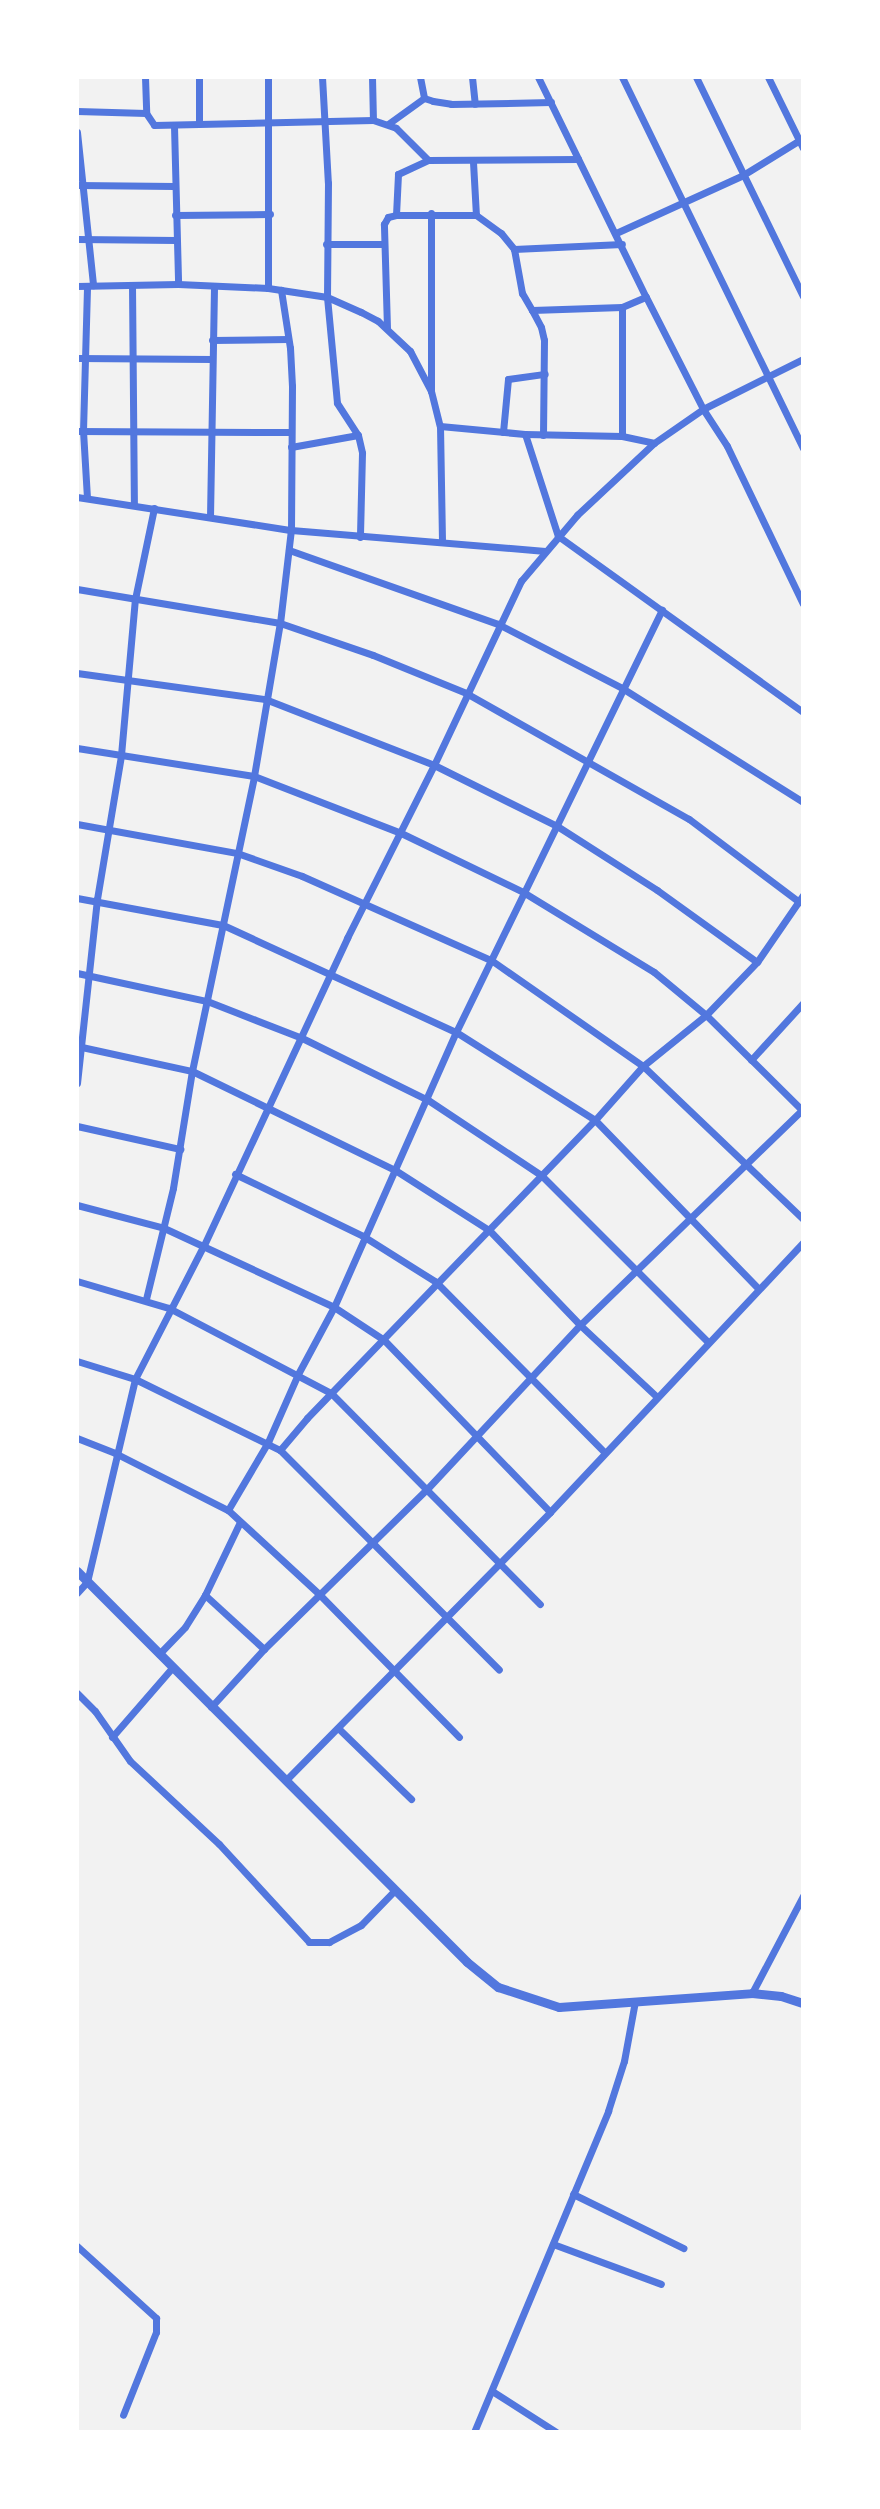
<!DOCTYPE html>
<style>
body{margin:0}
#map{position:relative;width:880px;height:2509px;overflow:hidden;background:#f2f2f2;font-family:"Playfair Display",serif}
div>[style]{position:absolute}
[style*='--x']{left:calc(var(--x)*1px);top:calc(var(--y)*1px);width:calc(var(--w)*1px);rotate:calc(var(--a)*1deg)}
.minor>*{height:7px;margin:-3.5px;padding:0 3.5px;transform-origin:3.5px;border-radius:3.5px;background:#5277de}
.tertiary>*{height:9px;margin:-4.5px;padding:0 4.5px;transform-origin:4.5px;border-radius:4.5px;background:#5277de}
span{translate:-50% -50%;white-space:nowrap;text-align:center;line-height:1.15;-webkit-text-stroke:5px #fff;paint-order:stroke}
.frame{position:absolute;inset:0;border:79px solid #fff;pointer-events:none}
</style>
<div id="map">
<div class="minor">
<i style="--x:145;--y:77;--w:36;--a:88"></i>
<i style="--x:146;--y:113;--w:14;--a:56"></i>
<i style="--x:154;--y:125;--w:219;--a:-1.3"></i>
<i style="--x:373;--y:120;--w:24;--a:19"></i>
<i style="--x:396;--y:128;--w:45;--a:45"></i>
<i style="--x:428;--y:160;--w:150;--a:-0.4"></i>
<i style="--x:268;--y:77;--w:211;--a:90"></i>
<i style="--x:268;--y:288;--w:60;--a:8.7"></i>
<i style="--x:327;--y:297;--w:37;--a:24"></i>
<i style="--x:361;--y:312;--w:19;--a:28"></i>
<i style="--x:378;--y:321;--w:44;--a:43.2"></i>
<i style="--x:410;--y:351;--w:45;--a:62.3"></i>
<i style="--x:431;--y:391;--w:36;--a:76"></i>
<i style="--x:440;--y:426;--w:116;--a:89"></i>
<i style="--x:322;--y:77;--w:106;--a:86.8"></i>
<i style="--x:328;--y:183;--w:114;--a:90.5"></i>
<i style="--x:327;--y:297;--w:106;--a:84.6"></i>
<i style="--x:337;--y:403;--w:38;--a:57"></i>
<i style="--x:358;--y:435;--w:18;--a:77"></i>
<i style="--x:362;--y:453;--w:84;--a:91.4"></i>
<i style="--x:372;--y:77;--w:43;--a:88.7"></i>
<i style="--x:420;--y:77;--w:21;--a:79"></i>
<i style="--x:424;--y:98;--w:9;--a:18"></i>
<i style="--x:433;--y:101;--w:18;--a:9"></i>
<i style="--x:451;--y:104;--w:100;--a:-1.1"></i>
<i style="--x:472;--y:77;--w:27;--a:84"></i>
<i style="--x:538;--y:77;--w:245;--a:63.9"></i>
<i style="--x:646;--y:297;--w:126;--a:63"></i>
<i style="--x:703;--y:409;--w:44;--a:57"></i>
<i style="--x:727;--y:446;--w:175;--a:64.3"></i>
<i style="--x:622;--y:77;--w:413;--a:64"></i>
<i style="--x:696;--y:77;--w:244;--a:64"></i>
<i style="--x:768;--y:77;--w:79;--a:63.8"></i>
<i style="--x:77;--y:111;--w:69;--a:1.7"></i>
<i style="--x:199;--y:123;--w:46;--a:-90"></i>
<i style="--x:388;--y:124;--w:44;--a:-35.8"></i>
<i style="--x:174;--y:126;--w:158;--a:88.5"></i>
<i style="--x:77;--y:132;--w:154;--a:84"></i>
<i style="--x:473;--y:162;--w:53;--a:86.8"></i>
<i style="--x:77;--y:185;--w:97;--a:0.6"></i>
<i style="--x:175;--y:215;--w:95;--a:-0.6"></i>
<i style="--x:396;--y:215;--w:41;--a:-87.2"></i>
<i style="--x:398;--y:174;--w:33;--a:-25"></i>
<i style="--x:616;--y:233;--w:140;--a:-24.5"></i>
<i style="--x:743;--y:175;--w:70;--a:-31.7"></i>
<i style="--x:77;--y:239;--w:99;--a:0.6"></i>
<i style="--x:326;--y:244;--w:58;--a:0"></i>
<i style="--x:514;--y:249;--w:108;--a:-2.7"></i>
<i style="--x:132;--y:285;--w:220;--a:89.5"></i>
<i style="--x:77;--y:286;--w:101;--a:-1.1"></i>
<i style="--x:178;--y:284;--w:90;--a:2.5"></i>
<i style="--x:622;--y:307;--w:129;--a:90"></i>
<i style="--x:532;--y:310;--w:19;--a:62"></i>
<i style="--x:541;--y:327;--w:13;--a:77"></i>
<i style="--x:544;--y:340;--w:95;--a:90.6"></i>
<i style="--x:387;--y:328;--w:104;--a:-91.7"></i>
<i style="--x:384;--y:224;--w:8;--a:-60"></i>
<i style="--x:388;--y:217;--w:8;--a:-14"></i>
<i style="--x:396;--y:215;--w:80;--a:0"></i>
<i style="--x:476;--y:215;--w:31;--a:36"></i>
<i style="--x:501;--y:233;--w:21;--a:51"></i>
<i style="--x:514;--y:249;--w:45;--a:79.7"></i>
<i style="--x:522;--y:293;--w:20;--a:60"></i>
<i style="--x:532;--y:310;--w:90;--a:-1.9"></i>
<i style="--x:622;--y:307;--w:26;--a:-23"></i>
<i style="--x:212;--y:340;--w:76;--a:-0.8"></i>
<i style="--x:77;--y:358;--w:135;--a:0.4"></i>
<i style="--x:431;--y:391;--w:178;--a:-90"></i>
<i style="--x:440;--y:426;--w:85;--a:5.4"></i>
<i style="--x:525;--y:434;--w:97;--a:1.2"></i>
<i style="--x:622;--y:436;--w:33;--a:12"></i>
<i style="--x:77;--y:431;--w:214;--a:0.3"></i>
<i style="--x:503;--y:432;--w:53;--a:-84.6"></i>
<i style="--x:508;--y:379;--w:37;--a:-8"></i>
<i style="--x:525;--y:434;--w:107;--a:72.1"></i>
<i style="--x:558;--y:536;--w:302;--a:35.7"></i>
<i style="--x:291;--y:447;--w:68;--a:-10.2"></i>
<i style="--x:77;--y:497;--w:217;--a:8.8"></i>
<i style="--x:291;--y:530;--w:255;--a:4.7"></i>
<i style="--x:87;--y:498;--w:67;--a:-93.4"></i>
<i style="--x:83;--y:431;--w:145;--a:-88.4"></i>
<i style="--x:210;--y:517;--w:230;--a:-89"></i>
<i style="--x:289;--y:550;--w:222;--a:19.5"></i>
<i style="--x:498;--y:624;--w:140;--a:27.3"></i>
<i style="--x:622;--y:688;--w:214;--a:32.2"></i>
<i style="--x:77;--y:589;--w:206;--a:9.5"></i>
<i style="--x:280;--y:623;--w:98;--a:19"></i>
<i style="--x:373;--y:655;--w:100;--a:22.2"></i>
<i style="--x:466;--y:693;--w:256;--a:29.5"></i>
<i style="--x:689;--y:819;--w:138;--a:37"></i>
<i style="--x:77;--y:673;--w:190;--a:7.9"></i>
<i style="--x:265;--y:699;--w:181;--a:21.3"></i>
<i style="--x:434;--y:765;--w:137;--a:26.4"></i>
<i style="--x:557;--y:826;--w:119;--a:32.6"></i>
<i style="--x:657;--y:890;--w:123;--a:35.8"></i>
<i style="--x:77;--y:748;--w:179;--a:9"></i>
<i style="--x:254;--y:776;--w:158;--a:21.2"></i>
<i style="--x:401;--y:833;--w:136;--a:25.8"></i>
<i style="--x:523;--y:892;--w:153;--a:31.4"></i>
<i style="--x:654;--y:972;--w:67;--a:39.6"></i>
<i style="--x:706;--y:1015;--w:136;--a:44.7"></i>
<i style="--x:77;--y:824;--w:163;--a:10.3"></i>
<i style="--x:237;--y:853;--w:69;--a:19.5"></i>
<i style="--x:302;--y:876;--w:207;--a:24"></i>
<i style="--x:491;--y:960;--w:185;--a:34.9"></i>
<i style="--x:643;--y:1066;--w:221;--a:43.7"></i>
<i style="--x:77;--y:898;--w:148;--a:10.5"></i>
<i style="--x:223;--y:925;--w:256;--a:24.7"></i>
<i style="--x:456;--y:1032;--w:165;--a:32.3"></i>
<i style="--x:595;--y:1120;--w:235;--a:45.9"></i>
<i style="--x:77;--y:973;--w:133;--a:12.2"></i>
<i style="--x:207;--y:1001;--w:102;--a:21.3"></i>
<i style="--x:302;--y:1038;--w:140;--a:26.2"></i>
<i style="--x:428;--y:1100;--w:136;--a:33.6"></i>
<i style="--x:541;--y:1175;--w:235;--a:45"></i>
<i style="--x:77;--y:1046;--w:118;--a:12.3"></i>
<i style="--x:192;--y:1071;--w:226;--a:26"></i>
<i style="--x:395;--y:1170;--w:112;--a:32.6"></i>
<i style="--x:489;--y:1230;--w:132;--a:46.2"></i>
<i style="--x:580;--y:1325;--w:104;--a:43.1"></i>
<i style="--x:751;--y:1060;--w:77;--a:-47.6"></i>
<i style="--x:77;--y:1083;--w:185;--a:-83.8"></i>
<i style="--x:97;--y:899;--w:146;--a:-80.5"></i>
<i style="--x:121;--y:755;--w:157;--a:-84.9"></i>
<i style="--x:135;--y:599;--w:93;--a:-78.2"></i>
<i style="--x:77;--y:1126;--w:106;--a:12.6"></i>
<i style="--x:235;--y:1174;--w:142;--a:25.8"></i>
<i style="--x:363;--y:1236;--w:86;--a:32.2"></i>
<i style="--x:436;--y:1282;--w:240;--a:45.3"></i>
<i style="--x:77;--y:1205;--w:90;--a:14.8"></i>
<i style="--x:164;--y:1228;--w:187;--a:24.9"></i>
<i style="--x:334;--y:1307;--w:60;--a:33.4"></i>
<i style="--x:384;--y:1340;--w:239;--a:46"></i>
<i style="--x:77;--y:1281;--w:96;--a:16.4"></i>
<i style="--x:169;--y:1308;--w:183;--a:27.7"></i>
<i style="--x:331;--y:1393;--w:297;--a:45.3"></i>
<i style="--x:146;--y:1299;--w:114;--a:-76.3"></i>
<i style="--x:173;--y:1188;--w:119;--a:-80.8"></i>
<i style="--x:192;--y:1071;--w:301;--a:-78.1"></i>
<i style="--x:254;--y:776;--w:155;--a:-80.4"></i>
<i style="--x:280;--y:623;--w:94;--a:-83.3"></i>
<i style="--x:291;--y:530;--w:144;--a:-89.6"></i>
<i style="--x:292;--y:386;--w:38;--a:-93"></i>
<i style="--x:290;--y:348;--w:59;--a:-98.8"></i>
<i style="--x:77;--y:1361;--w:61;--a:17.2"></i>
<i style="--x:135;--y:1379;--w:161;--a:26.1"></i>
<i style="--x:280;--y:1450;--w:310;--a:45.1"></i>
<i style="--x:77;--y:1438;--w:41;--a:21.5"></i>
<i style="--x:115;--y:1453;--w:127;--a:26.8"></i>
<i style="--x:228;--y:1510;--w:124;--a:42.7"></i>
<i style="--x:319;--y:1594;--w:200;--a:45.6"></i>
<i style="--x:280;--y:1450;--w:42;--a:-49.8"></i>
<i style="--x:307;--y:1418;--w:414;--a:-46"></i>
<i style="--x:595;--y:1120;--w:72;--a:-48.4"></i>
<i style="--x:643;--y:1066;--w:81;--a:-39"></i>
<i style="--x:706;--y:1015;--w:74;--a:-46.1"></i>
<i style="--x:757;--y:962;--w:81;--a:-55.5"></i>
<i style="--x:228;--y:1510;--w:79;--a:-59.5"></i>
<i style="--x:268;--y:1442;--w:74;--a:-66.2"></i>
<i style="--x:298;--y:1374;--w:76;--a:-61.8"></i>
<i style="--x:334;--y:1307;--w:301;--a:-66.1"></i>
<i style="--x:456;--y:1032;--w:470;--a:-64"></i>
<i style="--x:77;--y:1593;--w:15;--a:-48"></i>
<i style="--x:87;--y:1582;--w:209;--a:-76.7"></i>
<i style="--x:135;--y:1379;--w:151;--a:-62.8"></i>
<i style="--x:204;--y:1245;--w:339;--a:-65"></i>
<i style="--x:347;--y:938;--w:194;--a:-63.3"></i>
<i style="--x:434;--y:765;--w:204;--a:-64.7"></i>
<i style="--x:521;--y:581;--w:87;--a:-49.7"></i>
<i style="--x:577;--y:515;--w:105;--a:-43.1"></i>
<i style="--x:654;--y:443;--w:60;--a:-34.8"></i>
<i style="--x:703;--y:409;--w:112;--a:-26.6"></i>
<i style="--x:205;--y:1595;--w:80;--a:42.5"></i>
<i style="--x:159;--y:1654;--w:37;--a:-46"></i>
<i style="--x:185;--y:1627;--w:38;--a:-58"></i>
<i style="--x:205;--y:1595;--w:81;--a:-64.4"></i>
<i style="--x:77;--y:1693;--w:25;--a:45"></i>
<i style="--x:95;--y:1711;--w:61;--a:55"></i>
<i style="--x:130;--y:1761;--w:122;--a:43"></i>
<i style="--x:219;--y:1844;--w:133;--a:47.4"></i>
<i style="--x:309;--y:1942;--w:20;--a:0"></i>
<i style="--x:329;--y:1942;--w:36;--a:-28"></i>
<i style="--x:361;--y:1925;--w:49;--a:-45.8"></i>
<i style="--x:211;--y:1707;--w:79;--a:-47.6"></i>
<i style="--x:264;--y:1649;--w:228;--a:-44.5"></i>
<i style="--x:427;--y:1489;--w:224;--a:-47"></i>
<i style="--x:580;--y:1325;--w:309;--a:-44.1"></i>
<i style="--x:338;--y:1728;--w:102;--a:44.2"></i>
<i style="--x:112;--y:1737;--w:91;--a:-49"></i>
<i style="--x:286;--y:1780;--w:376;--a:-45.4"></i>
<i style="--x:550;--y:1512;--w:369;--a:-46.8"></i>
<i style="--x:752;--y:1993;--w:110;--a:-62.3"></i>
<i style="--x:573;--y:2194;--w:123;--a:26.1"></i>
<i style="--x:553;--y:2244;--w:115;--a:20.3"></i>
<i style="--x:77;--y:2246;--w:107;--a:42.3"></i>
<i style="--x:156;--y:2318;--w:14;--a:90"></i>
<i style="--x:156;--y:2332;--w:89;--a:111.7"></i>
<i style="--x:492;--y:2391;--w:76;--a:32.6"></i>
<i style="--x:474;--y:2432;--w:348;--a:-67.3"></i>
<i style="--x:608;--y:2111;--w:52;--a:-72.3"></i>
<i style="--x:624;--y:2061;--w:61;--a:-79.6"></i>
</div>
<div class="tertiary">
<i style="--x:77;--y:1571;--w:552;--a:45.07"></i>
<i style="--x:467;--y:1962;--w:40;--a:39"></i>
<i style="--x:498;--y:1987;--w:64;--a:18.2"></i>
<i style="--x:559;--y:2007;--w:194;--a:-4.1"></i>
<i style="--x:752;--y:1993;--w:29;--a:6"></i>
<i style="--x:781;--y:1996;--w:23;--a:18"></i>
</div>
<div class="frame"></div>
</div>
